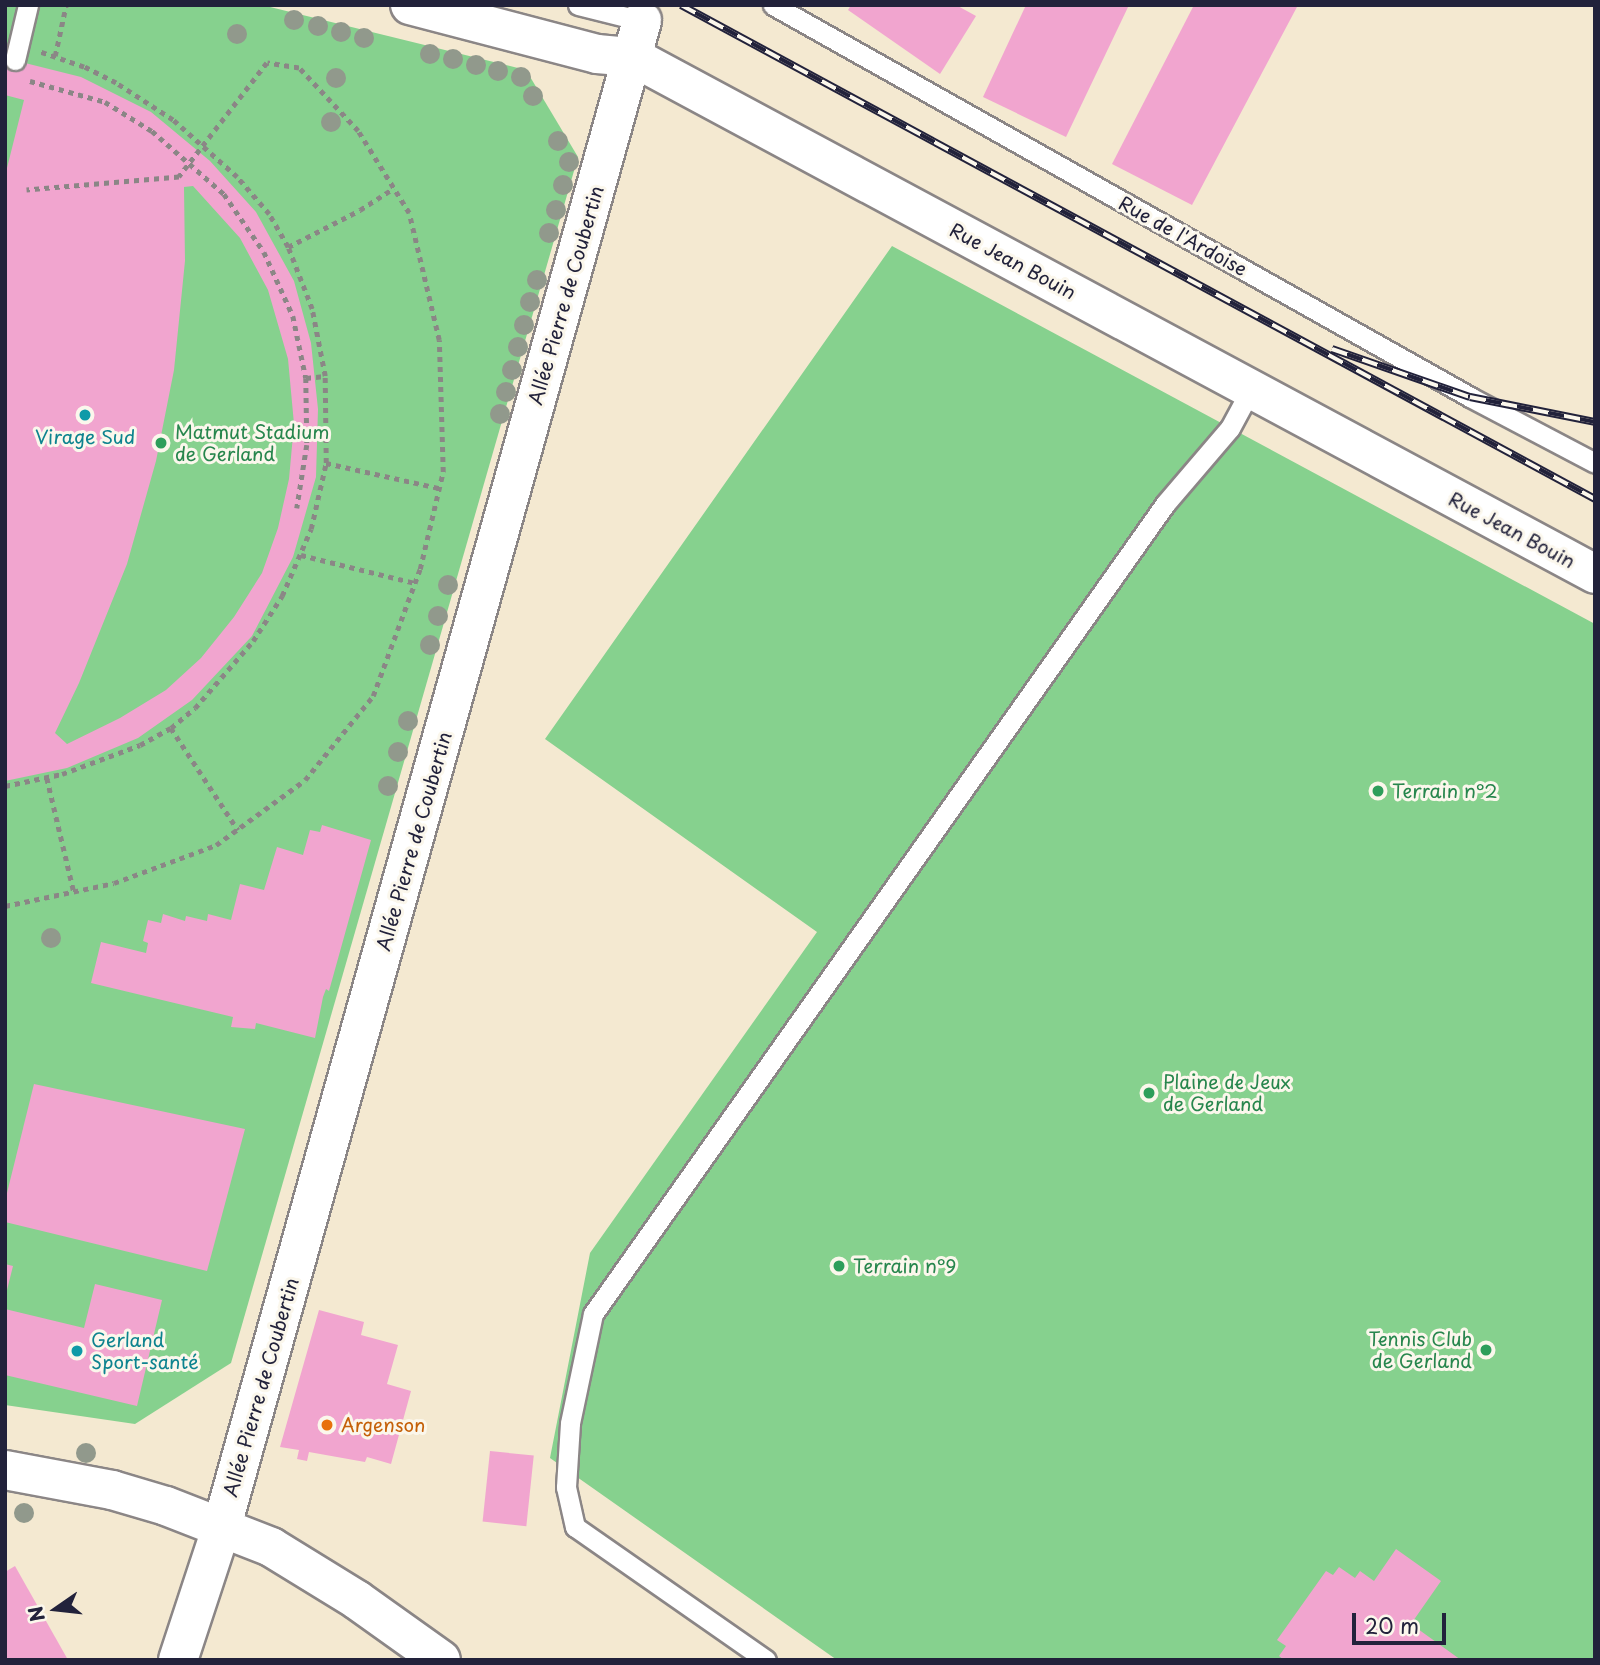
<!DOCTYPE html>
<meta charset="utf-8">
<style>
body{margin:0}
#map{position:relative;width:1600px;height:1665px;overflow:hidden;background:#f4e9d1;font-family:"Playpen Sans",sans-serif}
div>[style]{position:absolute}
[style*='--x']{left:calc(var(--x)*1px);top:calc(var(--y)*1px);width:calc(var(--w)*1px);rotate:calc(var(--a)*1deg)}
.green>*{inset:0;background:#86d18e}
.building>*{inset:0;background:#f1a5cf;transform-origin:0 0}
.path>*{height:4.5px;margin-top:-2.25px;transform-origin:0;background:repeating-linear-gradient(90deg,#8b8686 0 5px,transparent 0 10px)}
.roads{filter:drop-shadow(2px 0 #8b8686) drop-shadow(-2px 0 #8b8686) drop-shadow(0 2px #8b8686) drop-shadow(0 -2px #8b8686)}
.lane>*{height:19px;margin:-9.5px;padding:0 9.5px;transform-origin:9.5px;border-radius:9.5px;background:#fff}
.street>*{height:38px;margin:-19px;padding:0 19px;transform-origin:19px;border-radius:19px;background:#fff}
.rail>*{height:8px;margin-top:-4px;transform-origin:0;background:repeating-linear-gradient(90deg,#fbf7ec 0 16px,#22223b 0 32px);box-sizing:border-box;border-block:2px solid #22223b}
.trees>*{width:20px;height:20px;margin:-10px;border-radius:50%;background:#91998c}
.dots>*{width:19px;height:19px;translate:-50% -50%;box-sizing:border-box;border:4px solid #fbf7ec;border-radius:50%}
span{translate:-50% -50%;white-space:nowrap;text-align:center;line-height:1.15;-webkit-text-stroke:6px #fbf7ec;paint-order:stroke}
.street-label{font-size:19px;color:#22223b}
.leisure-label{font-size:19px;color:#27864d}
.left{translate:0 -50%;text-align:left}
.right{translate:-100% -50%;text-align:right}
.culture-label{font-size:19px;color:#0d838f}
.food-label{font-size:19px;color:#c56008}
.frame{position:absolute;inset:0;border:7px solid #22223b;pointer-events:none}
.north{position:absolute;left:21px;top:1574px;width:70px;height:70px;-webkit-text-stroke:5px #fbf7ec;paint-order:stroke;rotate:256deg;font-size:19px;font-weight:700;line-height:28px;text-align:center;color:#22223b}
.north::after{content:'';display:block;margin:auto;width:24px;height:32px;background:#22223b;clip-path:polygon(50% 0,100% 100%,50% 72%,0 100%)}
.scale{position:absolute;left:1352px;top:1613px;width:94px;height:32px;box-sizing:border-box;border:4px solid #22223b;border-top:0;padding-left:9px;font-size:21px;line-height:24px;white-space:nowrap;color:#22223b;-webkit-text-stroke:5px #fbf7ec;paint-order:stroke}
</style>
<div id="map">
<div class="green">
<i style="clip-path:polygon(5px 5px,262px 5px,526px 70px,578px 157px,231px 1363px,135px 1424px,5px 1405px)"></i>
<i style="clip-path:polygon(892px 246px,1595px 624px,1595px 1660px,837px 1660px,550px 1458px,590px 1253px,817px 932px,545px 739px)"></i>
</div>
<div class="building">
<i style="clip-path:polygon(851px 5px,956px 5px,976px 16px,940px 74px,848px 10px)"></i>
<i style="clip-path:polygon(1026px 5px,1129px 5px,1066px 137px,983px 97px)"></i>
<i style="clip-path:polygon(1194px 5px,1298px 5px,1192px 205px,1112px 164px)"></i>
<i style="clip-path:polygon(evenodd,5px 58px,81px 77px,151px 112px,210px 161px,256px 212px,294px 281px,311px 343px,318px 409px,316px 477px,293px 557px,252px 636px,192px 700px,138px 738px,67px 768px,5px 781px,5px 176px,24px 100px,5px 95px,5px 58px,193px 186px,240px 238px,268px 290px,288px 359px,294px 424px,289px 479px,278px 528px,262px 573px,234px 617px,201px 658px,166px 690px,120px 718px,67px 744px,55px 733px,79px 683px,127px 564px,156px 461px,174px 370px,185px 261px,184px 187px,193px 186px)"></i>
<i style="clip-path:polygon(322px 825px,371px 840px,329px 991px,326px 989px,323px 997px,315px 1038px,256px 1023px,255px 1029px,231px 1027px,233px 1017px,91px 983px,101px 942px,146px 953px,148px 943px,143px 941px,148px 920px,161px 923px,163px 914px,185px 921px,186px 916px,207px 921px,208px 914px,231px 920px,240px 884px,264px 890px,277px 847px,303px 855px,310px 830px,320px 832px)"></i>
<i style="clip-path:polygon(34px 1084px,245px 1129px,207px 1271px,5px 1222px,5px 1201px)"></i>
<i style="clip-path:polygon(5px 1264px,13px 1266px,6px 1294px,5px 1294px)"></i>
<i style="clip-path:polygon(95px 1284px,162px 1300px,137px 1406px,5px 1375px,5px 1309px,84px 1328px)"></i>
<i style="clip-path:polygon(319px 1310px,364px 1322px,361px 1335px,398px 1345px,387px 1384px,411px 1391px,391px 1464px,367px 1457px,365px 1462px,309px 1452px,307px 1461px,297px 1459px,299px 1450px,280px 1447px)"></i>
<i style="left:490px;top:1451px;width:44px;height:71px;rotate:6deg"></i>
<i style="clip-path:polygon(1396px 1549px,1441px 1581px,1411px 1624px,1461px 1660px,1284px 1660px,1279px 1656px,1286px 1646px,1277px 1640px,1326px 1571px,1333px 1575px,1339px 1567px,1355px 1578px,1360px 1571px,1374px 1581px)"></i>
<i style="clip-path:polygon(15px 1566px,68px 1660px,5px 1660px,5px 1572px)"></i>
</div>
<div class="path">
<i style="--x:55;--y:56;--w:52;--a:-77.8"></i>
<i style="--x:30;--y:81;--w:78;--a:15.6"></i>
<i style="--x:105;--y:102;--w:55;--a:31.7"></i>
<i style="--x:152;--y:131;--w:96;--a:41.2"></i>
<i style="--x:224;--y:194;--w:70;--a:55.4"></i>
<i style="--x:264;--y:252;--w:70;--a:65.6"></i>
<i style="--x:293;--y:316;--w:63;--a:78.2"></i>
<i style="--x:306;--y:378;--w:67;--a:89.1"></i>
<i style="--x:307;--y:445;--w:64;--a:99"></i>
<i style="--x:288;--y:247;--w:81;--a:-27.2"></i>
<i style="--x:360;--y:210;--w:40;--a:-32.9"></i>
<i style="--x:306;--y:378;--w:19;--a:-6"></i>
<i style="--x:326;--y:463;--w:116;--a:12.5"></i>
<i style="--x:301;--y:555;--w:117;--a:13.8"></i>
<i style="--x:171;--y:728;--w:122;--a:56.7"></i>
<i style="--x:47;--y:778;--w:117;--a:76.7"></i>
<i style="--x:5;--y:786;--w:58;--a:-11.9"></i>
<i style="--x:62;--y:774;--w:83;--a:-20.4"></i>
<i style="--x:140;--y:745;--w:35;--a:-29"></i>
<i style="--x:171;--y:728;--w:31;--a:-40"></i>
<i style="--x:195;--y:708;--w:89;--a:-49.1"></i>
<i style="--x:253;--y:641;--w:54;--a:-57.2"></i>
<i style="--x:282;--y:596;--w:73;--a:-66.6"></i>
<i style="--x:311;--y:529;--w:68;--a:-77.2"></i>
<i style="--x:326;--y:463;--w:87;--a:-90.7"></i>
<i style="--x:325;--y:376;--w:68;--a:-101"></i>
<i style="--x:312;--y:309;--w:66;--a:-111.2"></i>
<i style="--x:288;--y:247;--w:38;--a:-120"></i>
<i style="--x:269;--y:214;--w:49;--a:-130.9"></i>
<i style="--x:237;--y:177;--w:86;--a:-138.3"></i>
<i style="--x:173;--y:120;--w:68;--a:-147"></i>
<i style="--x:116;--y:83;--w:36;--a:-153"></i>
<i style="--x:84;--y:67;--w:46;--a:-161.2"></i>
<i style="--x:5;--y:906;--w:111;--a:-11.9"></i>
<i style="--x:114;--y:883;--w:109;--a:-20.4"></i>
<i style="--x:216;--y:845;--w:110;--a:-36.1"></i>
<i style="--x:305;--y:780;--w:108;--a:-51"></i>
<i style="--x:373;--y:696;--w:135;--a:-69.7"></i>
<i style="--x:420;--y:569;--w:100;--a:-76.7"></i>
<i style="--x:443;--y:472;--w:132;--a:-91.7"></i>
<i style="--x:439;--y:340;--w:130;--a:-103.3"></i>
<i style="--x:409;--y:213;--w:97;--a:-121.9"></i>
<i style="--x:358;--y:131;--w:86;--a:-133.1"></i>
<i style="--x:299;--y:68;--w:32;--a:-171"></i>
<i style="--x:267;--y:63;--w:144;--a:127.7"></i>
<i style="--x:179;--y:177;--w:153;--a:175.1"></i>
</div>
<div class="roads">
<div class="lane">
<i style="--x:578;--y:5;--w:66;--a:14"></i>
<i style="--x:773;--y:5;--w:800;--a:29.35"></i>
<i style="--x:1470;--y:397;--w:141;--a:27.8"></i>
<i style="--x:15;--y:60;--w:57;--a:-76.7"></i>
<i style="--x:766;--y:1660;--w:233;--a:-145.1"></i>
<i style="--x:575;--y:1527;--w:41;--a:-102.7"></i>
<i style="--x:566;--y:1487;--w:64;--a:-86.4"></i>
<i style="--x:570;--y:1423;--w:111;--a:-78.1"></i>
<i style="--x:593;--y:1314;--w:992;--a:-54.77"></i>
<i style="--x:1165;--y:504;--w:100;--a:-49.5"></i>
<i style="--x:1230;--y:428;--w:44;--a:-61.7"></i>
</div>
<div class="street">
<i style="--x:410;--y:5;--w:193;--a:14.7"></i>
<i style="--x:597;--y:54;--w:36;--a:5"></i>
<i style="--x:633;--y:57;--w:1092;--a:28.25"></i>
<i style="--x:5;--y:1470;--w:109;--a:10.6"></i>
<i style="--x:112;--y:1490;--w:56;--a:16.5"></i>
<i style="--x:166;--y:1506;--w:113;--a:21.3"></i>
<i style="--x:271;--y:1547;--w:101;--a:31.6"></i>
<i style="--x:357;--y:1600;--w:103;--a:35.5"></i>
<i style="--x:178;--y:1660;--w:141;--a:-71.8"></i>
<i style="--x:222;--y:1526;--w:1563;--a:-74.41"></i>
</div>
</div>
<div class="rail">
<i style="--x:681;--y:5;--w:1039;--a:28.39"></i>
<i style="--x:1332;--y:349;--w:146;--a:19.2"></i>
<i style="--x:1470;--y:397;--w:127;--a:11.3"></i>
</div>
<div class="trees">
<i style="left:294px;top:20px"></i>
<i style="left:318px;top:26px"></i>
<i style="left:341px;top:32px"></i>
<i style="left:237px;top:34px"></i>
<i style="left:364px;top:38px"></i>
<i style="left:430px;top:54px"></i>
<i style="left:453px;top:59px"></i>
<i style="left:476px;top:65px"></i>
<i style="left:498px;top:71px"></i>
<i style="left:521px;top:77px"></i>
<i style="left:336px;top:78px"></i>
<i style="left:533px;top:96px"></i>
<i style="left:331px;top:122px"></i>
<i style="left:558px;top:141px"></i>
<i style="left:569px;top:162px"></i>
<i style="left:563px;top:185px"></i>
<i style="left:556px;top:210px"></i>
<i style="left:549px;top:233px"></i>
<i style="left:537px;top:280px"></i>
<i style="left:530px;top:302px"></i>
<i style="left:524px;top:325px"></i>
<i style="left:518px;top:347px"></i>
<i style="left:512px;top:370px"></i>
<i style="left:506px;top:392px"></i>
<i style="left:500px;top:414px"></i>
<i style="left:448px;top:585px"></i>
<i style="left:438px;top:616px"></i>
<i style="left:430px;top:645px"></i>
<i style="left:408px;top:721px"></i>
<i style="left:398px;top:752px"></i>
<i style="left:388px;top:786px"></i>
<i style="left:51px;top:938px"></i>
<i style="left:86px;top:1453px"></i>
<i style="left:24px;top:1513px"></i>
</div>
<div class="dots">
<i style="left:85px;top:415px;background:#0f9aa8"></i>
<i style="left:161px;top:443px;background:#2e9e5b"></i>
<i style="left:1378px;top:791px;background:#2e9e5b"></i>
<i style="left:1149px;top:1093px;background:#2e9e5b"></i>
<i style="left:839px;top:1266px;background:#2e9e5b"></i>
<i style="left:1486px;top:1350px;background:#2e9e5b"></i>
<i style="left:77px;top:1351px;background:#0f9aa8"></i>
<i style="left:327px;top:1425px;background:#e8710a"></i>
</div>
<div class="street-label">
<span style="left:1183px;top:236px;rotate:29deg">Rue de l'Ardoise</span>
<span style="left:1013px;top:261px;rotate:28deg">Rue Jean Bouin</span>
<span style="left:566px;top:295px;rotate:-74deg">Allée Pierre de Coubertin</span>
<span style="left:1512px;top:530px;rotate:28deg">Rue Jean Bouin</span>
<span style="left:414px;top:841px;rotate:-74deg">Allée Pierre de Coubertin</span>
<span style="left:261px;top:1387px;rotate:-74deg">Allée Pierre de Coubertin</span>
</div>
<div class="leisure-label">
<span class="left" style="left:175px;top:443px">Matmut Stadium<br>de Gerland</span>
<span class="left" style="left:1392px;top:791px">Terrain n°2</span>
<span class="left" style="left:1163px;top:1093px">Plaine de Jeux<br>de Gerland</span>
<span class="left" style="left:853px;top:1266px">Terrain n°9</span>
<span class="right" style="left:1472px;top:1350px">Tennis Club<br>de Gerland</span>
</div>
<div class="culture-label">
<span style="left:85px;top:437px">Virage Sud</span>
<span class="left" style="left:91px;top:1351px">Gerland<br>Sport-santé</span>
</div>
<div class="food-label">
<span class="left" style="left:341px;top:1425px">Argenson</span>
</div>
<div class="frame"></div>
<div class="north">N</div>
<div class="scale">20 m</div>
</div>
